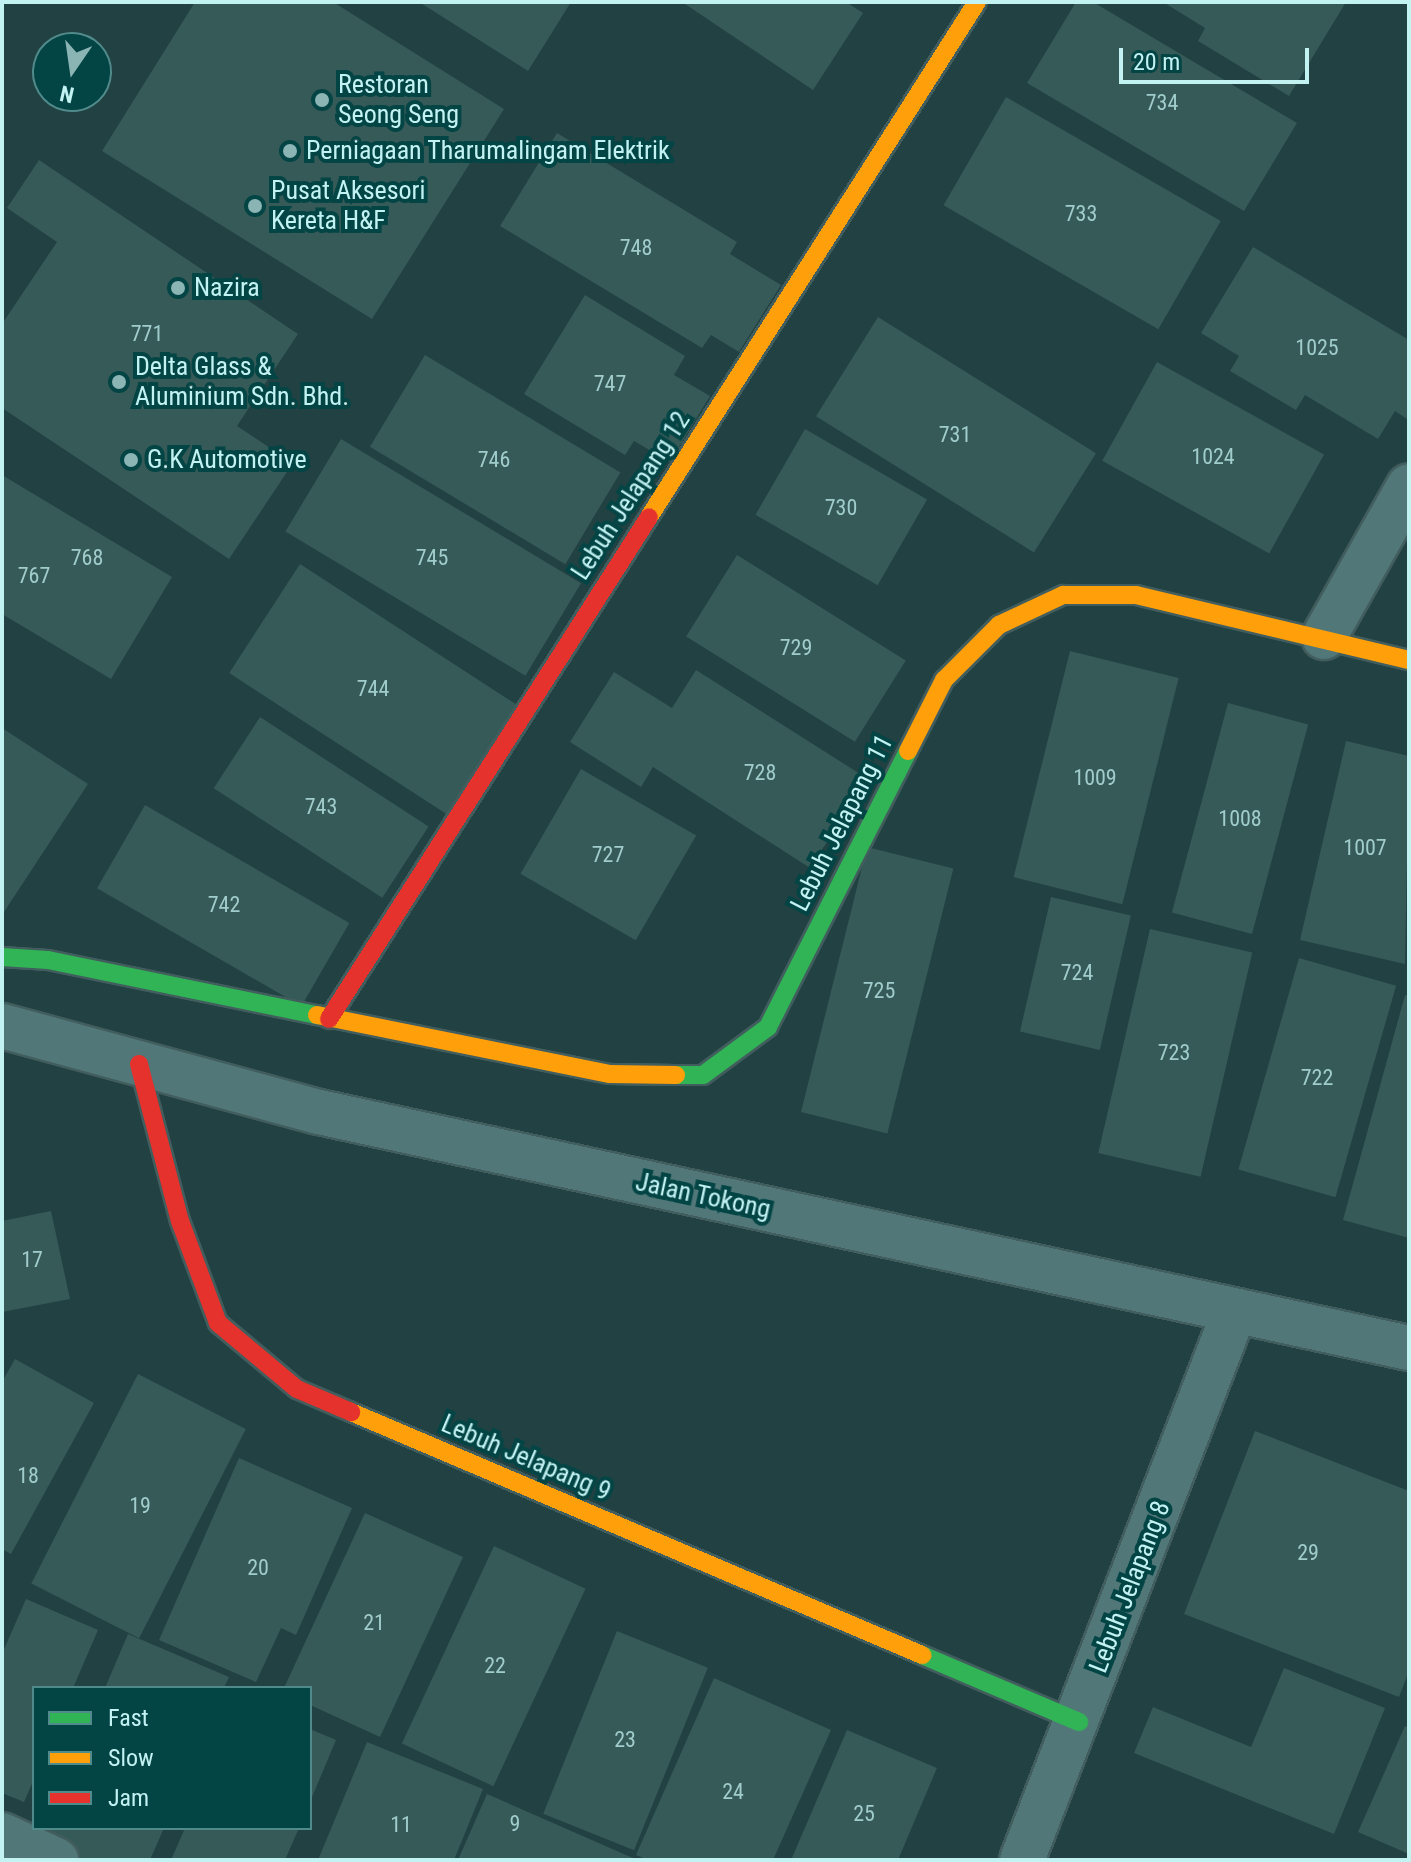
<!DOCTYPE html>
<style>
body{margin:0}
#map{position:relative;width:1411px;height:1862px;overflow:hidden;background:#224142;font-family:"Roboto Condensed",sans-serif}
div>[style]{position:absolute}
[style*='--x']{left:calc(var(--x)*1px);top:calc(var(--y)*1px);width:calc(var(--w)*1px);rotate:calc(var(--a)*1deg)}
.building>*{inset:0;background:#365a57;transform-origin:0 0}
.roads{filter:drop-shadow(2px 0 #425d5d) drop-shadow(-2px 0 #425d5d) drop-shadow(0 2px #425d5d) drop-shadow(0 -2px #425d5d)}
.street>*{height:44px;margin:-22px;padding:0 22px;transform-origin:22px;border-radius:22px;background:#517778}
.fast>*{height:18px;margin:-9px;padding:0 9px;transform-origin:9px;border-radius:9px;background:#30b455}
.slow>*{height:18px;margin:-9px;padding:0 9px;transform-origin:9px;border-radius:9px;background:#ff9f0a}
.jam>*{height:18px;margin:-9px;padding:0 9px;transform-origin:9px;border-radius:9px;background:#e5322d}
.dots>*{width:22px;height:22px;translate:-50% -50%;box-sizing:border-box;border:4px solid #034445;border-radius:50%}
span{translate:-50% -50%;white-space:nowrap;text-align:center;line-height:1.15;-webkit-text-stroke:8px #034445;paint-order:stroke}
.number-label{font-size:22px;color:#a0cccc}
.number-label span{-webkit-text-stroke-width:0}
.poi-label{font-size:26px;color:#c3f2f3}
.left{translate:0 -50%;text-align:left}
.street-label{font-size:26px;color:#c3f2f3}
.frame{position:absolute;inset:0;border:4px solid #c3f2f3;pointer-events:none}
.legend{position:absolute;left:32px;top:1686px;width:280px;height:144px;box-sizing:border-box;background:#034445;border:2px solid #508a8b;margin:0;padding:10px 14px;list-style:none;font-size:24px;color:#c3f2f3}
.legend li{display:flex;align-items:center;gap:16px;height:40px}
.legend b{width:40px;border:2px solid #508a8b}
.north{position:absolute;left:32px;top:32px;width:80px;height:80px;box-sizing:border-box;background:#034445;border:2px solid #508a8b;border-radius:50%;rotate:193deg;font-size:22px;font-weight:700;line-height:32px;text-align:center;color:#c3f2f3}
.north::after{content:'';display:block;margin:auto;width:28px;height:36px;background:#8bb4b5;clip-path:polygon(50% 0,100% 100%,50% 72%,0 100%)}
.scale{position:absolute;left:1119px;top:48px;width:190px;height:36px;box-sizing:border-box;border:4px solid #c3f2f3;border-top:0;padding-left:10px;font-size:24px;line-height:28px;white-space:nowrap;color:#c3f2f3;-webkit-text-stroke:6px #034445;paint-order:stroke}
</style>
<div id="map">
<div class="building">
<i style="clip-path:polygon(195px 2px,333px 2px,504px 109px,372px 319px,102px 151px)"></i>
<i style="clip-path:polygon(419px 2px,571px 2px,528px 71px)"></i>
<i style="clip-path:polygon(682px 2px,846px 2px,863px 13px,813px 90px)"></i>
<i style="clip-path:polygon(1076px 2px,1093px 2px,1297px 123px,1244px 211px,1027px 83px)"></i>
<i style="clip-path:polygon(1163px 2px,1346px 2px,1289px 96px,1198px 41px,1205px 28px)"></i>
<i style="left:1006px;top:97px;width:248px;height:125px;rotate:30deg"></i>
<i style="clip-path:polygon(557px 133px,737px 242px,730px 254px,781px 285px,739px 352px,711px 335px,702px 348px,500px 226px)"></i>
<i style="clip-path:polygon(39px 160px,298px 334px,237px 426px,293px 463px,229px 559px,2px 408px,2px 324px,57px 242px,7px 208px)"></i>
<i style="clip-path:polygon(1253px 247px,1409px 340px,1407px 419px,1395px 411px,1378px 439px,1305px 395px,1296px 410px,1230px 371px,1239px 356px,1201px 333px)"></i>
<i style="clip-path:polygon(585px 295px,685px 356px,674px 375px,710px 396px,670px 462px,634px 441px,625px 455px,524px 394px)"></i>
<i style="left:878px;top:317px;width:257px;height:117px;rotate:32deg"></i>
<i style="left:425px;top:355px;width:228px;height:107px;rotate:31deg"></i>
<i style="left:1157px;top:362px;width:191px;height:113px;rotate:29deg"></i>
<i style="left:805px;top:429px;width:141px;height:99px;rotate:30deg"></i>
<i style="left:341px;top:439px;width:280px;height:108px;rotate:31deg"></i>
<i style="clip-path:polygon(2px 475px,172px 577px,111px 679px,2px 614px)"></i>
<i style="left:737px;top:555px;width:199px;height:96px;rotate:32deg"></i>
<i style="left:300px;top:564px;width:259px;height:130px;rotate:33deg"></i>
<i style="left:1070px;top:651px;width:112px;height:233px;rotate:14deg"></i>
<i style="clip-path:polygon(696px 670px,868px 779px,810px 868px,653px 767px,641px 787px,570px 742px,614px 672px,672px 708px)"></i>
<i style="left:1228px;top:703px;width:83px;height:217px;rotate:15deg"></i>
<i style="left:260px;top:717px;width:201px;height:85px;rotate:33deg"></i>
<i style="clip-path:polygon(2px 728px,88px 784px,2px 915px)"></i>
<i style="clip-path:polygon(1346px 741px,1409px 756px,1405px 964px,1300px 940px)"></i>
<i style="left:581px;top:769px;width:133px;height:121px;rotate:30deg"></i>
<i style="left:145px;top:805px;width:236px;height:96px;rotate:30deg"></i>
<i style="left:867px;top:847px;width:89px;height:273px;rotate:14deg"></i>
<i style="left:1051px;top:897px;width:82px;height:138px;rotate:13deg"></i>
<i style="left:1150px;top:929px;width:105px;height:230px;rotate:13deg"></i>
<i style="left:1299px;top:958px;width:101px;height:220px;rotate:16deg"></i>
<i style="clip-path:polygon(1405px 995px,1409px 996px,1409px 1238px,1343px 1220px)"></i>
<i style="clip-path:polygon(51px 1211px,70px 1299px,2px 1312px,2px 1221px)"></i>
<i style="clip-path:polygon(15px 1359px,94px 1403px,11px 1554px,2px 1549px,2px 1382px)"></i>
<i style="left:138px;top:1374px;width:121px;height:235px;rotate:27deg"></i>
<i style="clip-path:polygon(1255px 1431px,1409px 1491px,1409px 1671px,1399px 1697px,1184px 1614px)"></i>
<i style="clip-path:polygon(239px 1458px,352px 1508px,296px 1635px,281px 1628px,256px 1682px,159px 1640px)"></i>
<i style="clip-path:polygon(365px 1513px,463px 1557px,380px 1737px,310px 1705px,310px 1688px,284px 1688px)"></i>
<i style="left:494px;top:1546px;width:101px;height:218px;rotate:25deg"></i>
<i style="clip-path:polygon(26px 1599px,98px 1630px,73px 1688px,34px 1688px,34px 1779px,24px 1802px,2px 1793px,2px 1654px)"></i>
<i style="left:617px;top:1631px;width:98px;height:197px;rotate:22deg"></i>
<i style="clip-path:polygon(128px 1634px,229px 1677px,224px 1688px,105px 1688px)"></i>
<i style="clip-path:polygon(1284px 1668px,1385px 1708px,1334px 1834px,1134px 1753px,1153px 1707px,1251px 1747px)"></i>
<i style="clip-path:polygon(714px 1678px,831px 1730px,773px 1860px,648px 1860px,636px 1855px)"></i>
<i style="clip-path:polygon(1405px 1726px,1409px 1728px,1409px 1854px,1358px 1832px)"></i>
<i style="clip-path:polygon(310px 1729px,336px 1740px,310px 1802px)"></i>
<i style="clip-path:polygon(847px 1730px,937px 1768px,898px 1860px,791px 1860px)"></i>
<i style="clip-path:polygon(367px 1742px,483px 1789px,454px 1860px,318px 1860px)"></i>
<i style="clip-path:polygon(487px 1794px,626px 1855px,638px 1860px,458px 1860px)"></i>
<i style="clip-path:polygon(43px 1828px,164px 1828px,150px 1860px,60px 1860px,34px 1849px)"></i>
<i style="clip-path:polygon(185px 1828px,299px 1828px,285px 1860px,171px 1860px)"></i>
</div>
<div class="roads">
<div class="street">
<i style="--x:1324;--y:637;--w:173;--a:-60.6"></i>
<i style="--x:2;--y:1026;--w:328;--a:15.2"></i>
<i style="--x:319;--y:1112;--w:1115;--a:12.22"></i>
<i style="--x:2;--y:1835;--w:60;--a:24.8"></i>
<i style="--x:1022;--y:1860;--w:587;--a:-68.82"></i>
</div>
<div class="fast">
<i style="--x:2;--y:957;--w:46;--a:3.7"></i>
<i style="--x:48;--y:960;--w:275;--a:11.6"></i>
<i style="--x:676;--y:1075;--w:27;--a:0"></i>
<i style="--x:703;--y:1075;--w:81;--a:-36.4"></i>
<i style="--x:768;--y:1027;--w:309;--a:-63.1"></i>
<i style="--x:922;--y:1655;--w:171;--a:23.1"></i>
</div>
<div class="slow">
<i style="--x:649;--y:517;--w:611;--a:-57.51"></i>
<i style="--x:908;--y:751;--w:80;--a:-63.1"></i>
<i style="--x:944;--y:680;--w:78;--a:-45"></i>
<i style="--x:999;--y:625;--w:71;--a:-25.1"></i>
<i style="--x:1063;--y:595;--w:73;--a:0"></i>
<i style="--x:1136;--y:595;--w:281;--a:13.4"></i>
<i style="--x:317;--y:1015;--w:299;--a:11.4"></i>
<i style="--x:610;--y:1074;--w:66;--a:0.9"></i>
<i style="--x:351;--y:1412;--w:621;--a:23.05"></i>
</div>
<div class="jam">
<i style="--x:329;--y:1019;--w:595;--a:-57.48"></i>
<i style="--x:139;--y:1064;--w:162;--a:75.4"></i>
<i style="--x:180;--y:1221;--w:109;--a:69.6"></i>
<i style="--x:218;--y:1323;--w:103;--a:39.9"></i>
<i style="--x:297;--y:1389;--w:59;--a:23.1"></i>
</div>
</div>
<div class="dots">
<i style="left:322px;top:100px;background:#8bb4b5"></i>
<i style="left:290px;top:151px;background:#8bb4b5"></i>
<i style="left:255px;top:206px;background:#8bb4b5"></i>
<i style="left:178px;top:288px;background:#8bb4b5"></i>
<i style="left:119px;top:382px;background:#8bb4b5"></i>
<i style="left:131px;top:460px;background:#8bb4b5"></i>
</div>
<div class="number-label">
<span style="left:1162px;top:103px">734</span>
<span style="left:1081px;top:214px">733</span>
<span style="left:636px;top:248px">748</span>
<span style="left:147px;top:334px">771</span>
<span style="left:1317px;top:348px">1025</span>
<span style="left:610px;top:384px">747</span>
<span style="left:955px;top:435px">731</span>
<span style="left:1213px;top:457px">1024</span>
<span style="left:494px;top:460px">746</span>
<span style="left:841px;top:508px">730</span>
<span style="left:87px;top:558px">768</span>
<span style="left:432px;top:558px">745</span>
<span style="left:34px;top:576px">767</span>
<span style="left:796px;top:648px">729</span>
<span style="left:373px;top:689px">744</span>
<span style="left:760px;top:773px">728</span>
<span style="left:1095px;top:778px">1009</span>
<span style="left:321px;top:807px">743</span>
<span style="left:1240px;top:819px">1008</span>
<span style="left:1365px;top:848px">1007</span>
<span style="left:608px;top:855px">727</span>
<span style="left:224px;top:905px">742</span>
<span style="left:1077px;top:973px">724</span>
<span style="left:879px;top:991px">725</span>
<span style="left:1174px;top:1053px">723</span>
<span style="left:1317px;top:1078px">722</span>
<span style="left:32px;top:1260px">17</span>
<span style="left:28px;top:1476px">18</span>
<span style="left:140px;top:1506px">19</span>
<span style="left:1308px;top:1553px">29</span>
<span style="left:258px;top:1568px">20</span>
<span style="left:374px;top:1623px">21</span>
<span style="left:495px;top:1666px">22</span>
<span style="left:625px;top:1740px">23</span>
<span style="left:733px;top:1792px">24</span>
<span style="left:864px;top:1814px">25</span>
<span style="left:515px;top:1824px">9</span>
<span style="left:401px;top:1825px">11</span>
</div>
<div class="poi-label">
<span class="left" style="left:338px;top:100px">Restoran<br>Seong Seng</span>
<span class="left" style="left:306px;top:151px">Perniagaan Tharumalingam Elektrik</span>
<span class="left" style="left:271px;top:206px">Pusat Aksesori<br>Kereta H&amp;F</span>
<span class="left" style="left:194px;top:288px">Nazira</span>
<span class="left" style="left:135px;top:382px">Delta Glass &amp;<br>Aluminium Sdn. Bhd.</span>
<span class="left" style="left:147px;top:460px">G.K Automotive</span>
</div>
<div class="street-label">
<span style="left:631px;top:496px;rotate:-57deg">Lebuh Jelapang 12</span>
<span style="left:842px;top:823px;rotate:-63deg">Lebuh Jelapang 11</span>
<span style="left:703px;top:1196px;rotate:12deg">Jalan Tokong</span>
<span style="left:526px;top:1458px;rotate:23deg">Lebuh Jelapang 9</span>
<span style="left:1130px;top:1587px;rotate:-69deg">Lebuh Jelapang 8</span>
</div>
<div class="frame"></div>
<ul class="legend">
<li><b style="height:10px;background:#30b455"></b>Fast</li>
<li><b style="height:10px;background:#ff9f0a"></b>Slow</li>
<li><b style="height:10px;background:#e5322d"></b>Jam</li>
</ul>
<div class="north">N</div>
<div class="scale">20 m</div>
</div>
